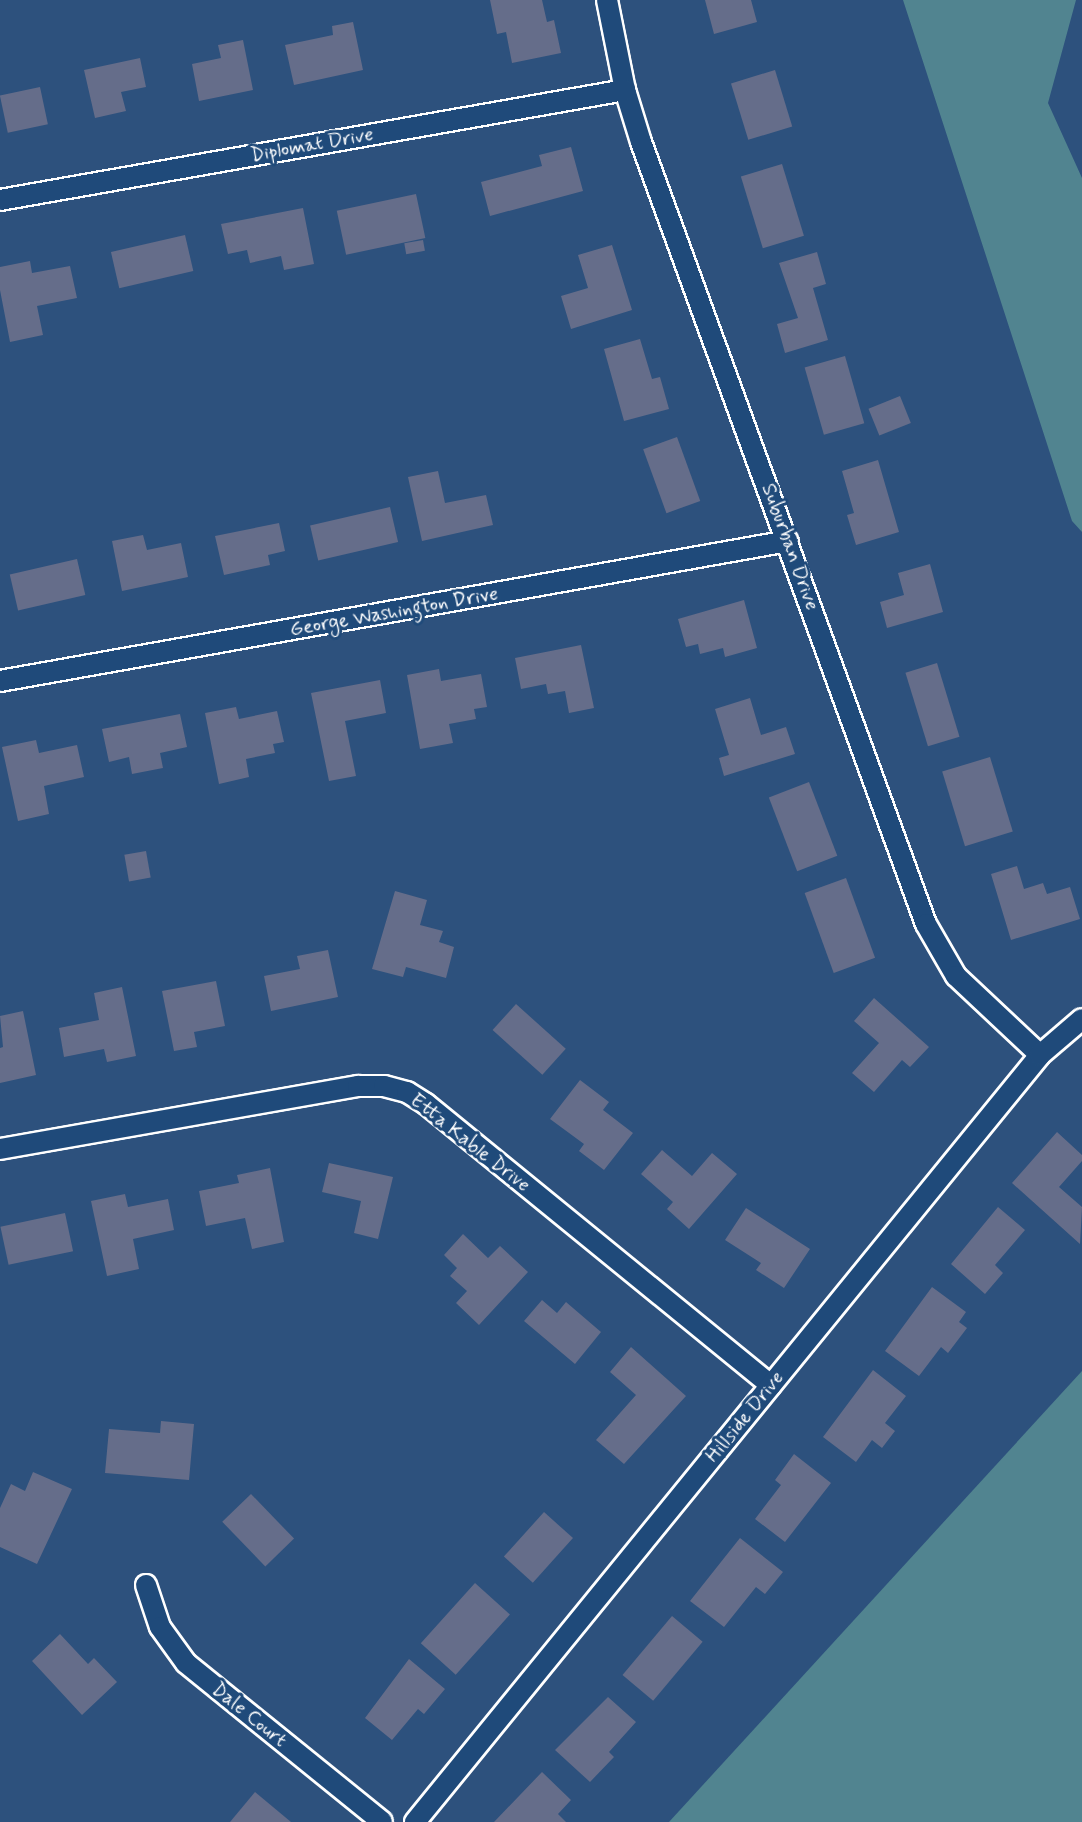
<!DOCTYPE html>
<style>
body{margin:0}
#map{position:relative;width:1082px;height:1822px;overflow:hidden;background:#2d517d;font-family:Mynerve,sans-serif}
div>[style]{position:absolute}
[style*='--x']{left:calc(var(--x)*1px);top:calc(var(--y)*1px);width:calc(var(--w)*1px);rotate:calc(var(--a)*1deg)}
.green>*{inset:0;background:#518490}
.building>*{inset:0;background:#656d8a;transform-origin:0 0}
.roads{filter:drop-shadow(2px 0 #fff) drop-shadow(-2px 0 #fff) drop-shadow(0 2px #fff) drop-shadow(0 -2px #fff)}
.street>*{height:20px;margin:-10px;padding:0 10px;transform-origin:10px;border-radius:10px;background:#1f4a7a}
span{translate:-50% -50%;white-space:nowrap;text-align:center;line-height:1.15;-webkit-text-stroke:6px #1f4a7a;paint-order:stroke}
.street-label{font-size:20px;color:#fff}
</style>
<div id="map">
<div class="green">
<i style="clip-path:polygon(903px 0,1076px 0,1048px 103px,1082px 178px,1082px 532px,1072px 521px)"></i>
<i style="clip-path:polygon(1082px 1371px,1082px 1822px,669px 1822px)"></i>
</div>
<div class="building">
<i style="clip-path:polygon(490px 0,542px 0,547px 22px,554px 20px,561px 53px,512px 63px,506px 32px,497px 34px)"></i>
<i style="clip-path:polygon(705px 0,751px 0,757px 22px,714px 34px)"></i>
<i style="clip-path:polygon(353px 22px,363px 70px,294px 85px,285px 45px,333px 35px,332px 26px)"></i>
<i style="clip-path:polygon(243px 40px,253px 90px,199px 101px,192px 64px,221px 58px,218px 45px)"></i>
<i style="clip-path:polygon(140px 58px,146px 87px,121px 92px,126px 111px,95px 118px,84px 70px)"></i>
<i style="left:775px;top:70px;width:59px;height:46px;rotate:73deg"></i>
<i style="left:40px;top:87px;width:38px;height:41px;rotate:78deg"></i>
<i style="clip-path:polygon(571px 147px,583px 191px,490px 216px,481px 182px,542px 166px,539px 155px)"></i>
<i style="left:782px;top:164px;width:75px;height:43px;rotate:73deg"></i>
<i style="left:416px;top:194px;width:45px;height:81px;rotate:78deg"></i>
<i style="clip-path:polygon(303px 208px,314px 264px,284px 270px,281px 256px,250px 263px,247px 250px,228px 254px,221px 224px)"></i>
<i style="left:185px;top:235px;width:37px;height:76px;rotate:77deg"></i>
<i style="left:423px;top:240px;width:11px;height:19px;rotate:80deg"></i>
<i style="clip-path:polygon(612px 245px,632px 310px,571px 329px,561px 296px,588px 288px,578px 255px)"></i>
<i style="clip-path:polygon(817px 252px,826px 284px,813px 288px,828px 340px,785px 353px,777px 324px,798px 318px,779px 263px)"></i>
<i style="clip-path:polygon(30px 261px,32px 273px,70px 266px,77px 298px,37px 306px,43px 335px,10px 342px,0 290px,0 267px)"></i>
<i style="clip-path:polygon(640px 339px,652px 379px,660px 377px,669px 409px,624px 421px,604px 349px)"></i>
<i style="left:845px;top:356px;width:70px;height:42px;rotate:74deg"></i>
<i style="left:900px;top:396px;width:29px;height:34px;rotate:68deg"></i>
<i style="left:677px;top:437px;width:68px;height:36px;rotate:70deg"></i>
<i style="clip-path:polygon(878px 460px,899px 532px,856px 545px,847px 515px,854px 513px,842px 471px)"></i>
<i style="clip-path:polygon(438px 471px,445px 503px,486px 495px,493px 525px,422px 541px,408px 477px)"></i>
<i style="left:390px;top:507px;width:36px;height:82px;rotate:77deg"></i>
<i style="clip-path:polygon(279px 523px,285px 551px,268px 555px,270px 565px,224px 575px,215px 536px)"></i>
<i style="clip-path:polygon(143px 535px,147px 550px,181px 543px,188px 577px,122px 591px,112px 541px)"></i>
<i style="left:77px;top:559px;width:37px;height:69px;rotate:77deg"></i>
<i style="clip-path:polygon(930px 564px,943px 612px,887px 628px,880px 602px,904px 595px,898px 573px)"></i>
<i style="clip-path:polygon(744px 600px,757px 648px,725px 657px,723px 648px,700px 654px,698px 644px,686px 647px,678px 619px)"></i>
<i style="clip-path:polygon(581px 645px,594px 708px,569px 713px,565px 691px,548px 694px,546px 684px,521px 689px,515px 658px)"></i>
<i style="left:937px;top:663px;width:77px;height:33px;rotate:73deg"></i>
<i style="clip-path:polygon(439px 669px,441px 681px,481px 674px,487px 707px,474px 709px,476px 719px,449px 724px,453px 743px,420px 749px,407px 675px)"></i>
<i style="clip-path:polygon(380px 680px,386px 713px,345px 721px,356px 776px,329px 781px,311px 693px)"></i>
<i style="clip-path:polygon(750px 698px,761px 735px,786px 727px,795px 754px,724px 776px,719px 758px,729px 755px,715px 709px)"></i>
<i style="clip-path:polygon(236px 707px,239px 719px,277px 711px,284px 742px,273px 744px,275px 753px,246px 759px,249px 777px,219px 784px,205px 713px)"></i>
<i style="clip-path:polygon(180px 714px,187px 747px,160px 753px,163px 768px,132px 774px,129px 757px,109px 762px,102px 729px)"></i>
<i style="clip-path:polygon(36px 740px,39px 753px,77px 745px,84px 777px,44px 786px,49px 814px,18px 821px,2px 747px)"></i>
<i style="left:990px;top:757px;width:78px;height:50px;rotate:73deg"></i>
<i style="left:809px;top:782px;width:79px;height:43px;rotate:69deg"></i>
<i style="left:146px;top:851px;width:27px;height:22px;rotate:80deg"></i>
<i style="clip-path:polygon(1017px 866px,1024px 889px,1043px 883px,1047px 894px,1070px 887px,1080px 919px,1011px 940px,991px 874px)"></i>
<i style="left:846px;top:878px;width:85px;height:44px;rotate:70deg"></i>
<i style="clip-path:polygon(395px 891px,427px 900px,420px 925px,443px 931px,439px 942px,454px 947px,446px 978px,406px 967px,403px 977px,372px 969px)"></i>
<i style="clip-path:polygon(328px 950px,338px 997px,271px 1011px,264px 976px,300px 969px,297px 956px)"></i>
<i style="clip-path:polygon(216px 981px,225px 1026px,194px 1032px,197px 1047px,174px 1051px,162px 991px)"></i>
<i style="clip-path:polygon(122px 987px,136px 1056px,107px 1062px,104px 1049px,64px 1057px,59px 1028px,99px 1020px,94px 993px)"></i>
<i style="clip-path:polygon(874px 998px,929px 1047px,910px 1067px,902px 1060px,874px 1092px,852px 1073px,879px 1043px,854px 1021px)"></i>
<i style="left:516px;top:1004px;width:67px;height:35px;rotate:42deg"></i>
<i style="clip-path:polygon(23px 1011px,36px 1075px,0 1083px,0 1048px,3px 1047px,0 1016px)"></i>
<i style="clip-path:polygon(580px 1080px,609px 1102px,603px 1110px,633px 1133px,604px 1170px,579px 1151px,584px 1144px,550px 1119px)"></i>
<i style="clip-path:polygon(1057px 1132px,1082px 1155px,1082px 1161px,1059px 1187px,1082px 1207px,1080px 1244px,1012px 1183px)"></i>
<i style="clip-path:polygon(662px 1150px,692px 1176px,712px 1153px,737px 1174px,689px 1229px,667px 1209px,673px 1202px,641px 1174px)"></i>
<i style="clip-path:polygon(329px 1163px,393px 1177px,378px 1239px,354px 1233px,361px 1201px,322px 1192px)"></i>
<i style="clip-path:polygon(270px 1168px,284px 1242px,252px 1249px,245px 1218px,206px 1226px,199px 1191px,239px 1183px,237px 1175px)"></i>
<i style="clip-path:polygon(125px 1194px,128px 1207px,168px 1199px,174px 1230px,133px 1239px,139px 1269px,107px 1276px,91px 1201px)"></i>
<i style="clip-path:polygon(998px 1207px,1025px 1230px,995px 1265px,1003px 1273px,985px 1294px,951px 1264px)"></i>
<i style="clip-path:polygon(746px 1208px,810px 1249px,784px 1288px,756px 1270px,761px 1263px,725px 1240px)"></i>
<i style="left:65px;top:1213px;width:39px;height:66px;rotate:78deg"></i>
<i style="clip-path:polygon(463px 1234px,488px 1258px,500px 1246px,528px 1272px,479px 1325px,456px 1303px,467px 1291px,450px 1276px,457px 1268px,444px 1255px)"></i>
<i style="clip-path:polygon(932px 1287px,966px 1312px,959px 1322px,967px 1328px,948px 1353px,941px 1347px,919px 1376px,885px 1351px)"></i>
<i style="clip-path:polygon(542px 1300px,557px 1313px,566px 1302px,601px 1332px,575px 1364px,524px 1321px)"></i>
<i style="clip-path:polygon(631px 1347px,686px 1396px,624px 1464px,596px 1440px,636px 1395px,610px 1372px)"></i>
<i style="clip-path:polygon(873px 1370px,906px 1396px,885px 1423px,895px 1431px,882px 1448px,872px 1440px,856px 1462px,823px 1437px)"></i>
<i style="clip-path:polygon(161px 1421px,194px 1424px,189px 1480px,105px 1473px,109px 1429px,160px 1433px)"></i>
<i style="clip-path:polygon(794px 1454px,831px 1483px,785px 1542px,755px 1519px,781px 1485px,775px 1480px)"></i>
<i style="clip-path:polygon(33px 1472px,72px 1489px,37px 1564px,0 1547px,0 1508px,11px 1484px,25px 1491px)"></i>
<i style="left:251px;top:1494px;width:62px;height:40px;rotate:46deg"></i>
<i style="left:544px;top:1512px;width:39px;height:60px;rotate:42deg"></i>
<i style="clip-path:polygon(740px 1538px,783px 1572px,765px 1594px,756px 1587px,724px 1627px,690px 1601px)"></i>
<i style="left:475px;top:1583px;width:47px;height:81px;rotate:42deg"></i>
<i style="left:672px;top:1616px;width:40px;height:77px;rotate:40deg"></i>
<i style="clip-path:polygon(60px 1634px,88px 1664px,94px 1658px,117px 1682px,82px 1715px,32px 1661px)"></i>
<i style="clip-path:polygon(409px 1659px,445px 1689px,424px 1714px,418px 1709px,392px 1740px,365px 1718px)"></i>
<i style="clip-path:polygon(608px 1697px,636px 1722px,609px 1752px,614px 1757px,590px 1782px,555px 1750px)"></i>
<i style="clip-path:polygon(542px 1772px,571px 1800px,558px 1814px,566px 1822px,494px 1822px)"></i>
<i style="clip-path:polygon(255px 1792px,291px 1822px,230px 1822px)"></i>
</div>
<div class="roads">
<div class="street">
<i style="--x:607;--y:0;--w:92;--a:78.7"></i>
<i style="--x:625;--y:90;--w:54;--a:72.9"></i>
<i style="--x:641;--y:142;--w:832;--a:69.98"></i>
<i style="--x:926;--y:924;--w:60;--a:60"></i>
<i style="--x:956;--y:976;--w:115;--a:43.2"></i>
<i style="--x:0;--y:200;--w:635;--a:-9.98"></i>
<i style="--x:0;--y:681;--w:800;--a:-10.07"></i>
<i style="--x:0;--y:1149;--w:364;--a:-10"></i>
<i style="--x:358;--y:1086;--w:26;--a:0"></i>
<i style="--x:384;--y:1086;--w:24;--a:15"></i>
<i style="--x:407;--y:1092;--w:22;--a:32"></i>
<i style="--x:426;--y:1104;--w:445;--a:39.2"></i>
<i style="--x:146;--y:1585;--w:44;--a:71.6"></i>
<i style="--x:160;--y:1627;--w:44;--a:54.2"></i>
<i style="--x:186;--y:1663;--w:252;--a:39"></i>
<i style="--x:415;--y:1822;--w:989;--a:-50.82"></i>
<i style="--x:1040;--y:1055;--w:55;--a:-40.6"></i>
</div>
</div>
<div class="street-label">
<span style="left:312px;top:145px;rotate:-10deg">Diplomat Drive</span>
<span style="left:790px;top:547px;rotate:70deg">Suburban Drive</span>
<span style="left:394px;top:612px;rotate:-10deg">George Washington Drive</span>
<span style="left:470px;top:1143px;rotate:38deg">Etta Kable Drive</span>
<span style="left:745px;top:1417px;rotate:-51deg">Hillside Drive</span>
<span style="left:249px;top:1715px;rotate:39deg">Dale Court</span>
</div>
</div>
